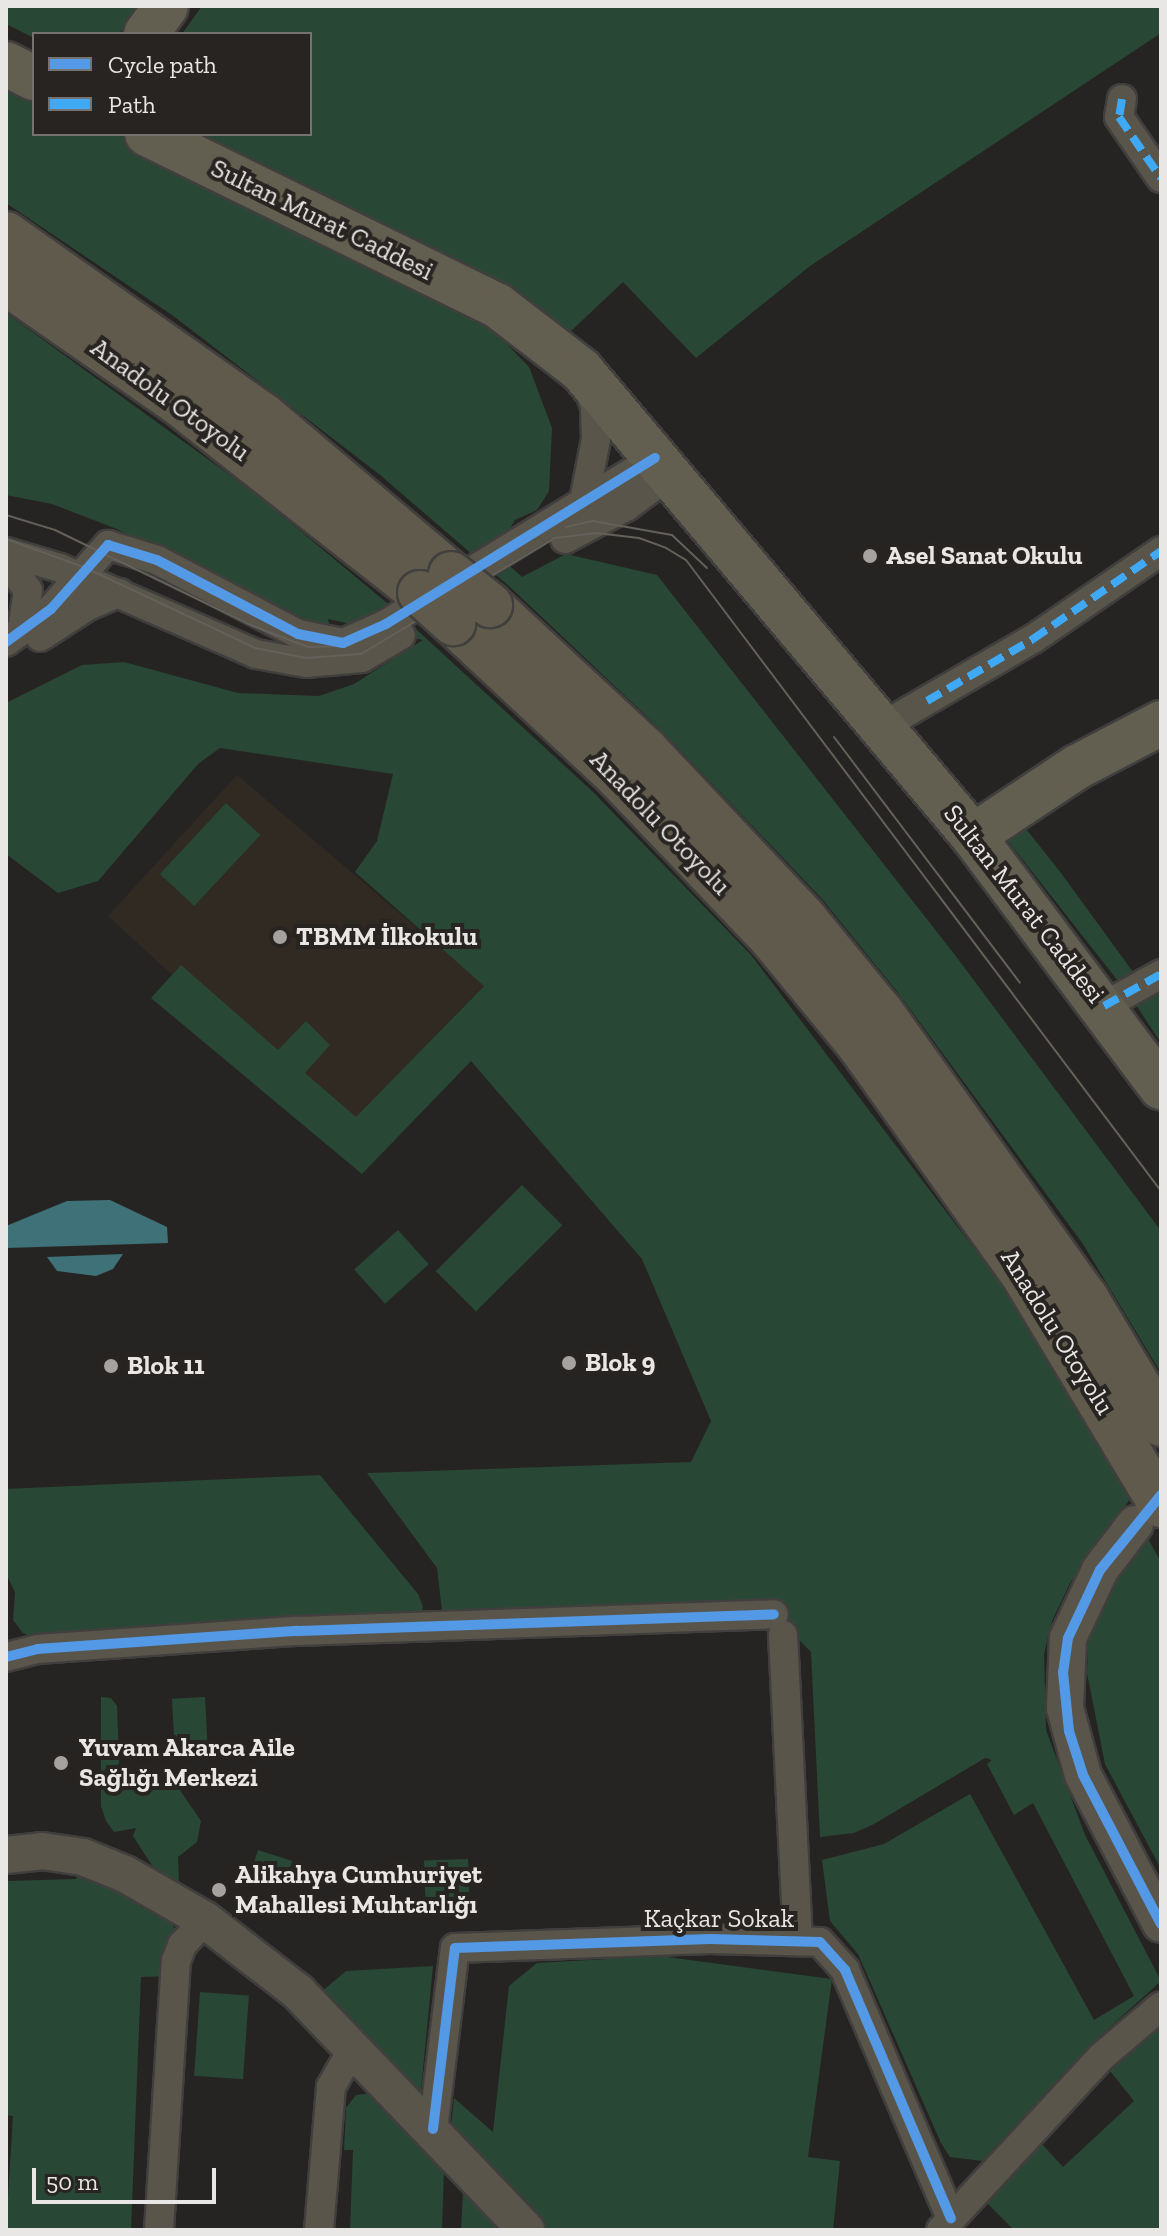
<!DOCTYPE html>
<meta charset="utf-8">
<style>
body{margin:0}
#map{position:relative;width:1167px;height:2236px;overflow:hidden;background:#262422;font-family:"Zilla Slab",serif}
div>[style]{position:absolute}
[style*='--x']{left:calc(var(--x)*1px);top:calc(var(--y)*1px);width:calc(var(--w)*1px);rotate:calc(var(--a)*1deg)}
.built>*{inset:0;background:#302a22}
.green>*{inset:0;background:#294735;transform-origin:0 0}
.water>*{inset:0;background:#3f7179}
.roads{filter:drop-shadow(2px 0 #403f3e) drop-shadow(-2px 0 #403f3e) drop-shadow(0 2px #403f3e) drop-shadow(0 -2px #403f3e)}
.minor>*{height:28px;margin:-14px;padding:0 14px;transform-origin:14px;border-radius:14px;background:#59554a}
.tertiary>*{height:36px;margin:-18px;padding:0 18px;transform-origin:18px;border-radius:18px;background:#59554a}
.primary>*{height:44px;margin:-22px;padding:0 22px;transform-origin:22px;border-radius:22px;background:#625e50}
.motorway>*{height:44px;margin:-22px;padding:0 22px;transform-origin:22px;border-radius:22px;background:#5f5a4c}
.tram>*{height:2px;margin:-1px;padding:0 1px;transform-origin:1px;border-radius:1px;background:#64615a}
.bridges{filter:drop-shadow(2px 0 #403f3e) drop-shadow(-2px 0 #403f3e) drop-shadow(0 2px #403f3e) drop-shadow(0 -2px #403f3e)}
.motorway-bridge>*{height:44px;margin:-22px;padding:0 22px;transform-origin:22px;border-radius:22px;background:#5f5a4c}
.quiet>*{height:8px;margin-top:-4px;transform-origin:0;background:repeating-linear-gradient(90deg,#3fa9f5 0 16px,transparent 0 24px)}
.cycleway>*{height:10px;margin:-5px;padding:0 5px;transform-origin:5px;border-radius:5px;background:#5399e6}
.dots>*{width:22px;height:22px;translate:-50% -50%;box-sizing:border-box;border:4px solid #272421;border-radius:50%}
span{translate:-50% -50%;white-space:nowrap;text-align:center;line-height:1.15;-webkit-text-stroke:8px #272421;paint-order:stroke}
.street-label{font-size:26px;color:#e9e7e5}
.poi-label{font-size:26px;color:#e9e7e5;font-weight:700}
.left{translate:0 -50%;text-align:left}
.frame{position:absolute;inset:0;border:8px solid #e9e7e5;pointer-events:none}
.legend{position:absolute;left:32px;top:32px;width:280px;height:104px;box-sizing:border-box;background:#272421;border:2px solid #75726f;margin:0;padding:10px 14px;list-style:none;font-size:24px;color:#e9e7e5}
.legend li{display:flex;align-items:center;gap:16px;height:40px}
.legend b{width:40px;border:2px solid #75726f}
.scale{position:absolute;left:32px;top:2168px;width:184px;height:36px;box-sizing:border-box;border:4px solid #e9e7e5;border-top:0;padding-left:10px;font-size:24px;line-height:28px;white-space:nowrap;color:#e9e7e5;-webkit-text-stroke:6px #272421;paint-order:stroke}
</style>
<div id="map">
<div class="built">
<i style="clip-path:polygon(237px 775px,484px 985px,356px 1118px,181px 966px,172px 975px,108px 916px)"></i>
</div>
<div class="green">
<i style="clip-path:polygon(6px 6px,139px 6px,119px 34px,34px 34px,34px 38px,6px 24px)"></i>
<i style="clip-path:polygon(202px 6px,1161px 6px,1161px 33px,810px 266px,696px 358px,623px 282px,571px 331px,177px 134px,310px 134px,310px 34px,182px 34px)"></i>
<i style="clip-path:polygon(6px 77px,34px 91px,34px 134px,118px 134px,480px 316px,529px 367px,552px 428px,549px 491px,537px 510px,515px 520px,495px 553px,522px 577px,566px 554px,657px 575px,955px 955px,1161px 1231px,1161px 1373px,1083px 1244px,899px 994px,822px 899px,659px 728px,510px 587px,379px 474px,172px 315px,6px 203px)"></i>
<i style="clip-path:polygon(6px 313px,256px 494px,393px 608px,592px 791px,751px 955px,1001px 1284px,1114px 1468px,1130px 1499px,1070px 1583px,1052px 1621px,1044px 1654px,1046px 1730px,1085px 1835px,1161px 1981px,1088px 2047px,982px 2161px,950px 2157px,941px 2143px,858px 1954px,830px 1921px,822px 1860px,884px 1844px,970px 1794px,1094px 2020px,1134px 1996px,1033px 1803px,1014px 1815px,987px 1764px,992px 1760px,985px 1758px,874px 1824px,854px 1833px,820px 1837px,811px 1652px,774px 1614px,444px 1627px,437px 1568px,367px 1473px,691px 1462px,711px 1421px,642px 1259px,471px 1061px,362px 1174px,151px 998px,181px 965px,278px 1050px,306px 1021px,330px 1045px,305px 1073px,356px 1117px,484px 986px,355px 872px,377px 841px,393px 774px,220px 748px,198px 764px,98px 881px,58px 893px,6px 854px,6px 703px,82px 665px,124px 662px,238px 693px,319px 696px,354px 684px,423px 640px,328px 619px,332px 636px,117px 529px,52px 504px,6px 495px)"></i>
<i style="left:226px;top:803px;width:47px;height:97px;rotate:43deg"></i>
<i style="clip-path:polygon(1023px 825px,1061px 873px,1133px 972px,1118px 981px,1004px 836px)"></i>
<i style="clip-path:polygon(1158px 993px,1161px 998px,1161px 1043px,1136px 1005px)"></i>
<i style="left:522px;top:1185px;width:57px;height:122px;rotate:45deg"></i>
<i style="left:398px;top:1230px;width:46px;height:59px;rotate:48deg"></i>
<i style="clip-path:polygon(320px 1475px,418px 1594px,423px 1607px,417px 1628px,43px 1642px,23px 1633px,13px 1620px,15px 1592px,6px 1574px,6px 1489px)"></i>
<i style="clip-path:polygon(1146px 1535px,1161px 1562px,1161px 1869px,1105px 1764px,1087px 1673px,1088px 1644px,1101px 1604px)"></i>
<i style="clip-path:polygon(101px 1697px,111px 1698px,117px 1706px,120px 1784px,175px 1783px,201px 1821px,197px 1842px,178px 1857px,179px 1884px,153px 1867px,133px 1836px,136px 1828px,114px 1832px,106px 1821px,101px 1806px)"></i>
<i style="left:205px;top:1697px;width:54px;height:33px;rotate:87deg"></i>
<i style="left:258px;top:1850px;width:36px;height:25px;rotate:18deg"></i>
<i style="left:468px;top:1859px;width:52px;height:44px;rotate:88deg"></i>
<i style="clip-path:polygon(79px 1873px,121px 1889px,170px 1919px,182px 1945px,174px 1976px,141px 1977px,131px 2230px,6px 2230px,13px 2116px,6px 2115px,6px 1881px,76px 1879px)"></i>
<i style="clip-path:polygon(660px 1956px,832px 1979px,808px 2157px,840px 2161px,833px 2230px,548px 2230px,451px 2127px,454px 2098px,493px 2132px,509px 1986px,537px 1963px)"></i>
<i style="clip-path:polygon(433px 1966px,421px 2090px,418px 2094px,320px 1993px,346px 1971px)"></i>
<i style="left:200px;top:1992px;width:49px;height:84px;rotate:4deg"></i>
<i style="clip-path:polygon(1161px 2027px,1161px 2230px,1014px 2230px,985px 2201px,1040px 2142px,1063px 2167px,1134px 2101px,1110px 2071px)"></i>
<i style="clip-path:polygon(372px 2093px,444px 2169px,442px 2230px,350px 2230px,353px 2150px,344px 2150px,346px 2108px,356px 2095px)"></i>
<i style="clip-path:polygon(463px 2189px,502px 2230px,461px 2230px)"></i>
</div>
<div class="water">
<i style="clip-path:polygon(110px 1200px,167px 1227px,168px 1243px,6px 1248px,6px 1226px,67px 1201px)"></i>
<i style="clip-path:polygon(123px 1254px,113px 1269px,96px 1276px,57px 1271px,47px 1257px)"></i>
</div>
<div class="roads">
<div class="minor">
<i style="--x:1122;--y:99;--w:18;--a:99"></i>
<i style="--x:1119;--y:117;--w:74;--a:55.5"></i>
<i style="--x:583;--y:506;--w:68;--a:-79"></i>
<i style="--x:596;--y:439;--w:33;--a:-92"></i>
<i style="--x:595;--y:406;--w:22;--a:-111"></i>
<i style="--x:565;--y:539;--w:69;--a:-27.7"></i>
<i style="--x:626;--y:507;--w:54;--a:-36.7"></i>
<i style="--x:6;--y:552;--w:56;--a:16.5"></i>
<i style="--x:60;--y:568;--w:214;--a:23.7"></i>
<i style="--x:256;--y:654;--w:51;--a:10.2"></i>
<i style="--x:306;--y:663;--w:56;--a:-5.1"></i>
<i style="--x:362;--y:658;--w:45;--a:-30.5"></i>
<i style="--x:6;--y:559;--w:38;--a:55"></i>
<i style="--x:28;--y:590;--w:40;--a:98.5"></i>
<i style="--x:40;--y:637;--w:57;--a:-32.9"></i>
<i style="--x:88;--y:606;--w:34;--a:-23"></i>
<i style="--x:6;--y:642;--w:56;--a:-36.3"></i>
<i style="--x:51;--y:609;--w:86;--a:-48.3"></i>
<i style="--x:108;--y:545;--w:51;--a:17"></i>
<i style="--x:157;--y:560;--w:159;--a:27.7"></i>
<i style="--x:298;--y:634;--w:46;--a:11.3"></i>
<i style="--x:343;--y:643;--w:47;--a:-23.8"></i>
<i style="--x:386;--y:624;--w:316;--a:-31.7"></i>
<i style="--x:881;--y:727;--w:176;--a:-30.1"></i>
<i style="--x:1033;--y:639;--w:155;--a:-34.5"></i>
<i style="--x:1104;--y:1006;--w:65;--a:-29.3"></i>
<i style="--x:783;--y:1635;--w:304;--a:87.2"></i>
<i style="--x:6;--y:1657;--w:32;--a:-14"></i>
<i style="--x:37;--y:1649;--w:261;--a:-4"></i>
<i style="--x:297;--y:1631;--w:477;--a:-2"></i>
<i style="--x:433;--y:2129;--w:182;--a:-83.1"></i>
<i style="--x:455;--y:1948;--w:255;--a:-2"></i>
<i style="--x:710;--y:1939;--w:110;--a:1.6"></i>
<i style="--x:820;--y:1942;--w:38;--a:48"></i>
<i style="--x:845;--y:1970;--w:270;--a:66.9"></i>
<i style="--x:159;--y:2230;--w:270;--a:-86.4"></i>
<i style="--x:176;--y:1961;--w:17;--a:-69"></i>
<i style="--x:182;--y:1945;--w:34;--a:-47"></i>
<i style="--x:319;--y:2230;--w:144;--a:-85.2"></i>
<i style="--x:331;--y:2087;--w:45;--a:-60.6"></i>
<i style="--x:941;--y:2230;--w:234;--a:-47.2"></i>
<i style="--x:1100;--y:2058;--w:80;--a:-40.4"></i>
</div>
<div class="tertiary">
<i style="--x:1135;--y:1524;--w:58;--a:127.3"></i>
<i style="--x:1100;--y:1570;--w:75;--a:115.2"></i>
<i style="--x:1068;--y:1638;--w:70;--a:92.5"></i>
<i style="--x:1065;--y:1708;--w:69;--a:75"></i>
<i style="--x:1083;--y:1775;--w:168;--a:62.4"></i>
<i style="--x:6;--y:1855;--w:36;--a:-6"></i>
<i style="--x:42;--y:1851;--w:41;--a:8.3"></i>
<i style="--x:83;--y:1857;--w:45;--a:22"></i>
<i style="--x:125;--y:1874;--w:92;--a:29.9"></i>
<i style="--x:205;--y:1920;--w:118;--a:37.7"></i>
<i style="--x:298;--y:1992;--w:330;--a:46.2"></i>
</div>
<div class="primary">
<i style="--x:146;--y:34;--w:34;--a:-54"></i>
<i style="--x:6;--y:64;--w:31;--a:27"></i>
<i style="--x:147;--y:134;--w:391;--a:26.1"></i>
<i style="--x:498;--y:306;--w:105;--a:37.6"></i>
<i style="--x:581;--y:370;--w:609;--a:49.93"></i>
<i style="--x:973;--y:836;--w:314;--a:53.2"></i>
<i style="--x:973;--y:836;--w:125;--a:-33.6"></i>
<i style="--x:1077;--y:767;--w:95;--a:-27.6"></i>
</div>
<div class="motorway">
<i style="--x:6;--y:234;--w:314;--a:35.2"></i>
<i style="--x:263;--y:415;--w:246;--a:40.2"></i>
<i style="--x:6;--y:283;--w:207;--a:34.8"></i>
<i style="--x:176;--y:401;--w:310;--a:38.2"></i>
<i style="--x:490;--y:605;--w:212;--a:42.9"></i>
<i style="--x:645;--y:749;--w:232;--a:46.7"></i>
<i style="--x:804;--y:918;--w:122;--a:50.7"></i>
<i style="--x:881;--y:1012;--w:352;--a:54.4"></i>
<i style="--x:1086;--y:1298;--w:147;--a:59.2"></i>
<i style="--x:453;--y:623;--w:224;--a:43"></i>
<i style="--x:617;--y:776;--w:226;--a:46.4"></i>
<i style="--x:773;--y:940;--w:137;--a:50.6"></i>
<i style="--x:860;--y:1046;--w:282;--a:54.5"></i>
<i style="--x:1024;--y:1276;--w:267;--a:59.1"></i>
</div>
</div>
<div class="tram">
<i style="--x:6;--y:515;--w:51;--a:17"></i>
<i style="--x:55;--y:530;--w:220;--a:25.9"></i>
<i style="--x:253;--y:626;--w:59;--a:20.9"></i>
<i style="--x:308;--y:647;--w:40;--a:-1.4"></i>
<i style="--x:348;--y:646;--w:46;--a:-26"></i>
<i style="--x:566;--y:527;--w:28;--a:-13"></i>
<i style="--x:593;--y:521;--w:80;--a:10"></i>
<i style="--x:672;--y:535;--w:48;--a:43.3"></i>
<i style="--x:6;--y:539;--w:85;--a:19.9"></i>
<i style="--x:86;--y:568;--w:187;--a:25.3"></i>
<i style="--x:255;--y:648;--w:52;--a:11.1"></i>
<i style="--x:306;--y:658;--w:55;--a:-4.2"></i>
<i style="--x:361;--y:654;--w:226;--a:-30.9"></i>
<i style="--x:555;--y:538;--w:42;--a:-6.8"></i>
<i style="--x:597;--y:533;--w:42;--a:6.8"></i>
<i style="--x:639;--y:538;--w:29;--a:20"></i>
<i style="--x:666;--y:548;--w:23;--a:31"></i>
<i style="--x:686;--y:560;--w:790;--a:53.03"></i>
<i style="--x:834;--y:737;--w:308;--a:52.9"></i>
</div>
<div class="bridges">
<div class="motorway-bridge">
<i style="--x:451;--y:574;--w:50;--a:38.5"></i>
<i style="--x:420;--y:593;--w:45;--a:42.3"></i>
</div>
</div>
<div class="quiet">
<i style="--x:1122;--y:99;--w:18;--a:99"></i>
<i style="--x:1119;--y:117;--w:74;--a:55.5"></i>
<i style="--x:927;--y:701;--w:123;--a:-30.3"></i>
<i style="--x:1033;--y:639;--w:155;--a:-34.5"></i>
<i style="--x:1104;--y:1006;--w:65;--a:-29.3"></i>
</div>
<div class="cycleway">
<i style="--x:6;--y:642;--w:56;--a:-36.3"></i>
<i style="--x:51;--y:609;--w:86;--a:-48.3"></i>
<i style="--x:108;--y:545;--w:51;--a:17"></i>
<i style="--x:157;--y:560;--w:159;--a:27.7"></i>
<i style="--x:298;--y:634;--w:46;--a:11.3"></i>
<i style="--x:343;--y:643;--w:47;--a:-23.8"></i>
<i style="--x:386;--y:624;--w:316;--a:-31.7"></i>
<i style="--x:1161;--y:1495;--w:97;--a:129.1"></i>
<i style="--x:1100;--y:1570;--w:75;--a:115.2"></i>
<i style="--x:1068;--y:1638;--w:34;--a:98"></i>
<i style="--x:1063;--y:1672;--w:59;--a:84.2"></i>
<i style="--x:1069;--y:1731;--w:46;--a:72.3"></i>
<i style="--x:1083;--y:1775;--w:168;--a:62.4"></i>
<i style="--x:6;--y:1657;--w:32;--a:-14"></i>
<i style="--x:37;--y:1649;--w:261;--a:-4"></i>
<i style="--x:297;--y:1631;--w:477;--a:-2"></i>
<i style="--x:433;--y:2129;--w:182;--a:-83.1"></i>
<i style="--x:455;--y:1948;--w:255;--a:-2"></i>
<i style="--x:710;--y:1939;--w:110;--a:1.6"></i>
<i style="--x:820;--y:1942;--w:38;--a:48"></i>
<i style="--x:845;--y:1970;--w:270;--a:66.9"></i>
</div>
<div class="dots">
<i style="left:870px;top:556px;background:#a5a3a1"></i>
<i style="left:280px;top:937px;background:#a5a3a1"></i>
<i style="left:569px;top:1363px;background:#a5a3a1"></i>
<i style="left:111px;top:1366px;background:#a5a3a1"></i>
<i style="left:61px;top:1763px;background:#a5a3a1"></i>
<i style="left:219px;top:1890px;background:#a5a3a1"></i>
</div>
<div class="street-label">
<span style="left:322px;top:220px;rotate:26deg">Sultan Murat Caddesi</span>
<span style="left:170px;top:400px;rotate:36deg">Anadolu Otoyolu</span>
<span style="left:660px;top:823px;rotate:46deg">Anadolu Otoyolu</span>
<span style="left:1024px;top:904px;rotate:52deg">Sultan Murat Caddesi</span>
<span style="left:1057px;top:1332px;rotate:58deg">Anadolu Otoyolu</span>
<span style="left:719px;top:1919px">Kaçkar Sokak</span>
</div>
<div class="poi-label">
<span class="left" style="left:886px;top:556px">Asel Sanat Okulu</span>
<span class="left" style="left:296px;top:937px">TBMM İlkokulu</span>
<span class="left" style="left:585px;top:1363px">Blok 9</span>
<span class="left" style="left:127px;top:1366px">Blok 11</span>
<span class="left" style="left:79px;top:1763px">Yuvam Akarca Aile<br>Sağlığı Merkezi</span>
<span class="left" style="left:235px;top:1890px">Alikahya Cumhuriyet<br>Mahallesi Muhtarlığı</span>
</div>
<div class="frame"></div>
<ul class="legend">
<li><b style="height:10px;background:#5399e6"></b>Cycle path</li>
<li><b style="height:10px;background:#3fa9f5"></b>Path</li>
</ul>
<div class="scale">50 m</div>
</div>
